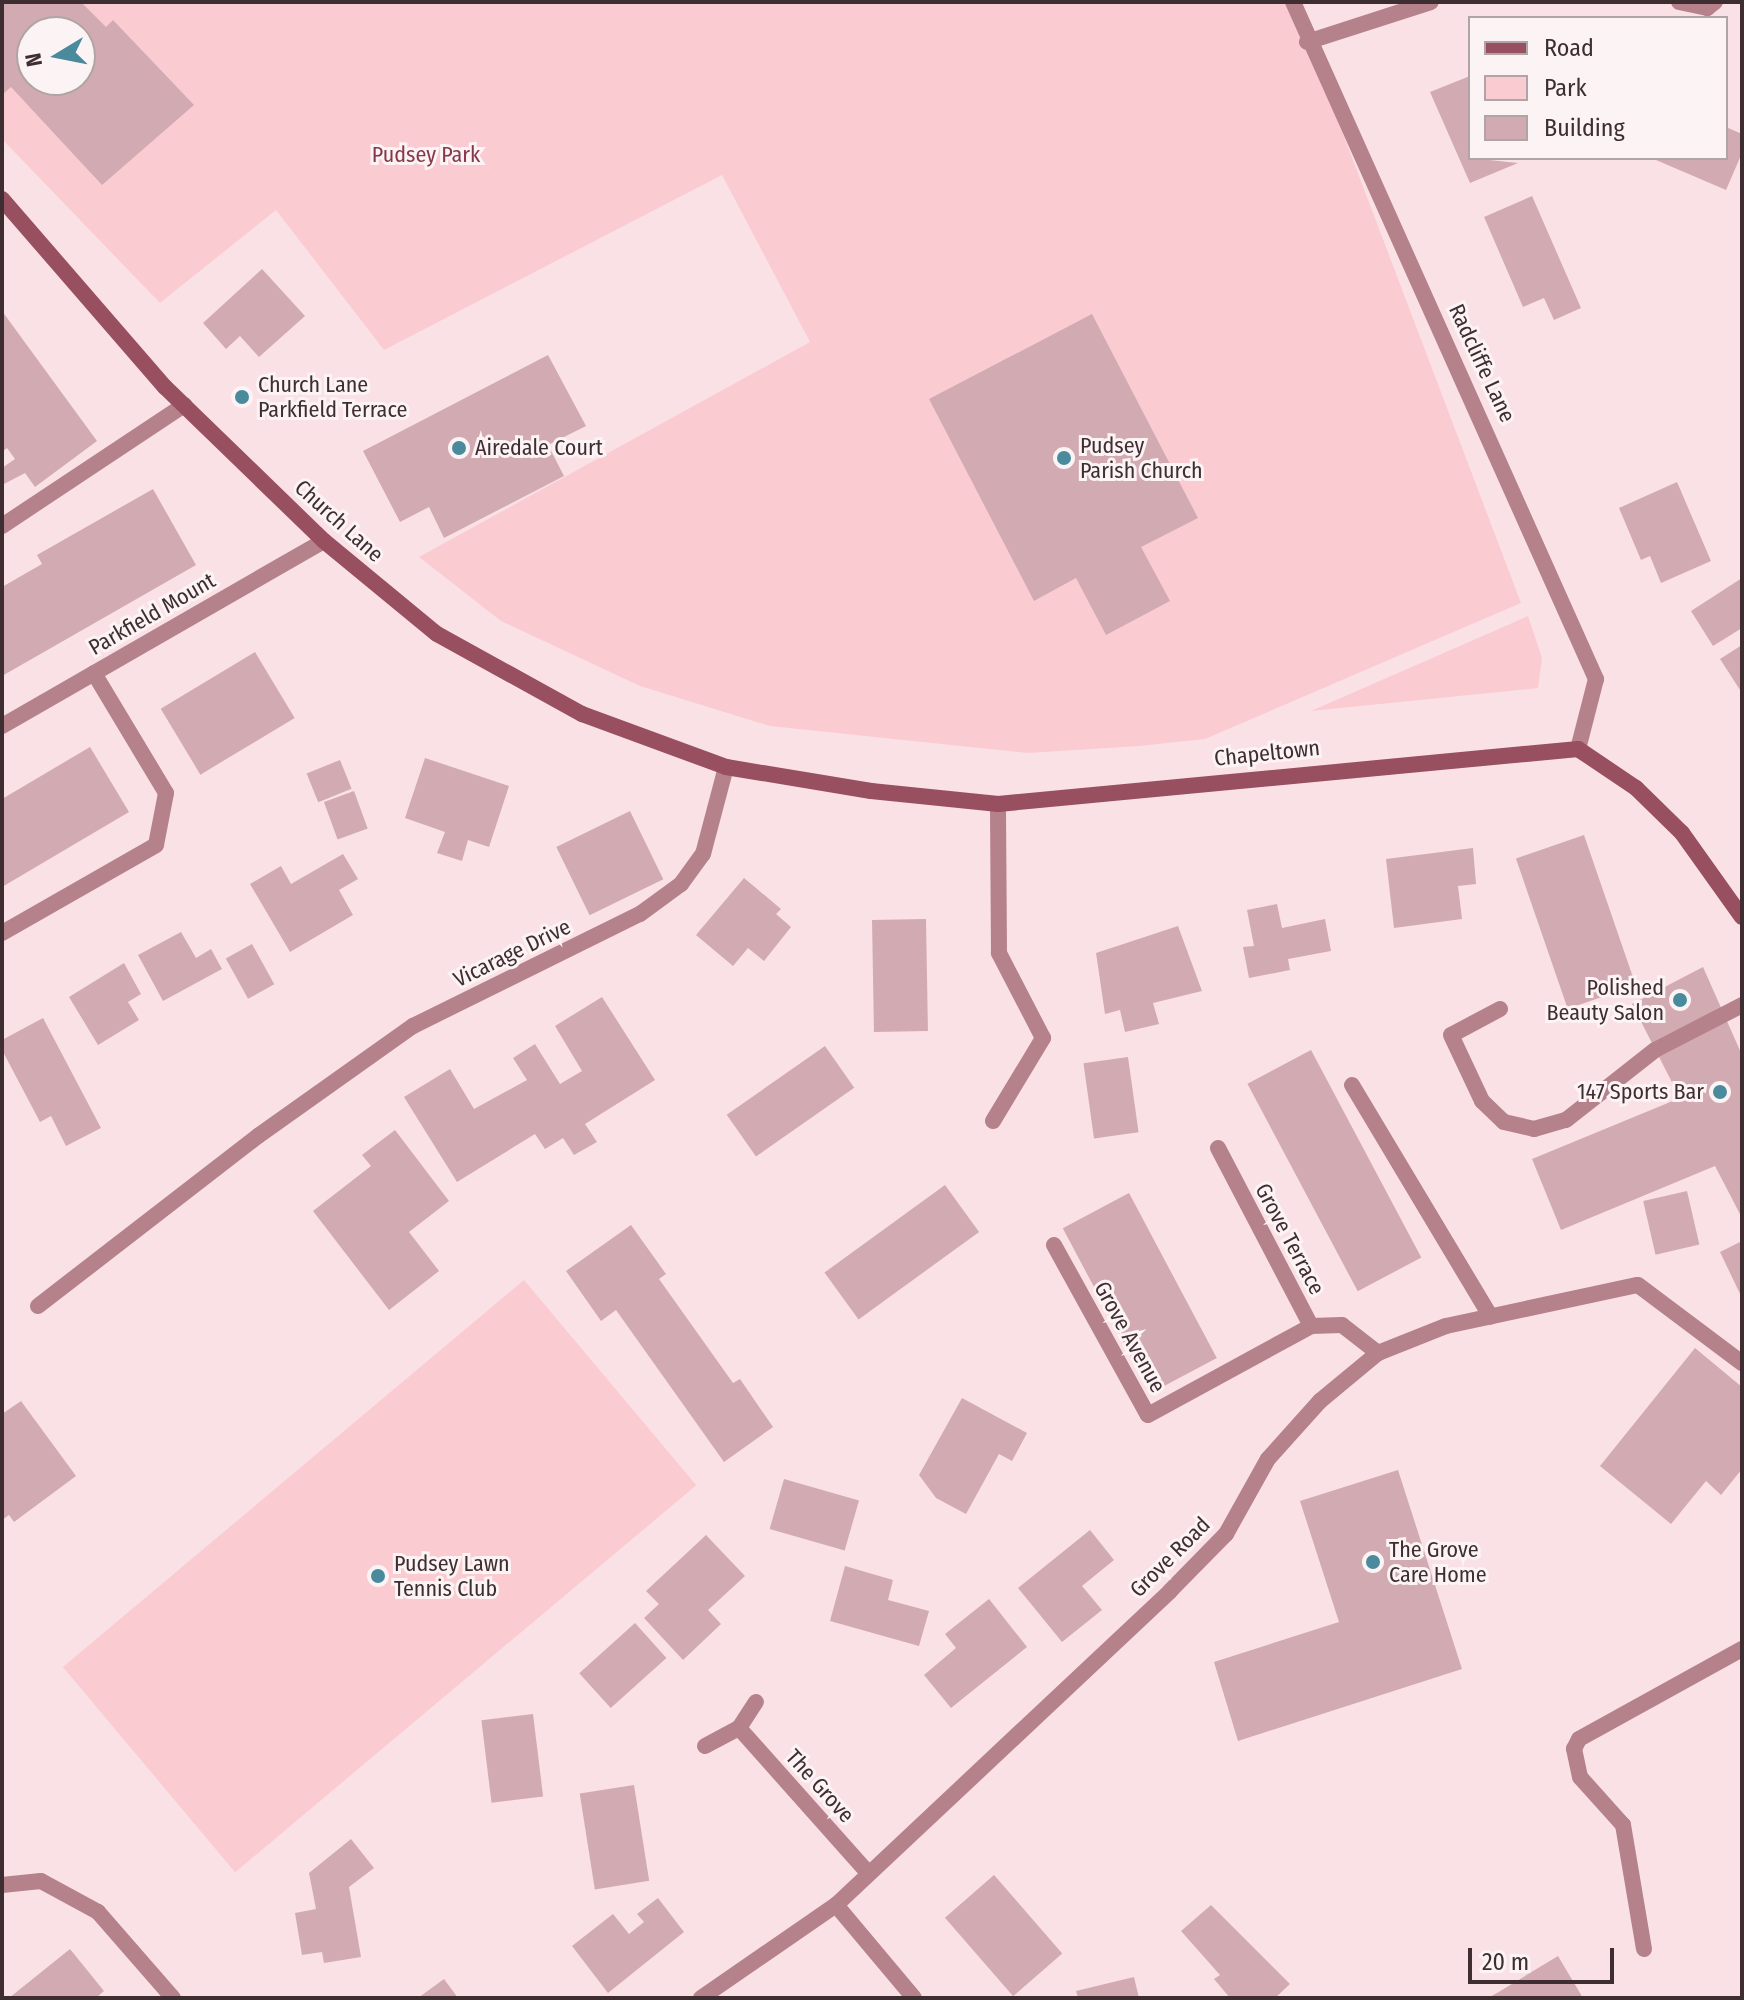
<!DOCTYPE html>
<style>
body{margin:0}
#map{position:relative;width:1744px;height:2000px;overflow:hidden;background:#fae1e5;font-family:"Fira Sans Condensed",sans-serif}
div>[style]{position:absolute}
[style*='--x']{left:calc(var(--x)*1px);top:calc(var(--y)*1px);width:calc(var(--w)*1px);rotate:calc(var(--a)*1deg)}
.green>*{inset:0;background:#fbcbd2;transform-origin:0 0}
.building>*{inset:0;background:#d2abb2;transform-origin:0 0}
.lane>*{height:16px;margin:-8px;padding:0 8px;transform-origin:8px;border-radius:8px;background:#b5828b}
.street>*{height:16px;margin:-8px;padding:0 8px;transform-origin:8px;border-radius:8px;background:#b5828b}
.secondary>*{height:16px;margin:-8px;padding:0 8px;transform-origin:8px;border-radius:8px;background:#984f5f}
.dots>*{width:22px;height:22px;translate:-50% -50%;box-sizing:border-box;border:4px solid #fcf3f4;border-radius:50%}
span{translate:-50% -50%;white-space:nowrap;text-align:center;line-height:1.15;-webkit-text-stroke:6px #fcf3f4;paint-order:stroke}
.park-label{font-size:22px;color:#88364a}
.street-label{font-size:22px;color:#3e2e31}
.poi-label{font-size:22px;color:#3e2e31}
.left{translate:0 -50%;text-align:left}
.right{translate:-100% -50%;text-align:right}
.frame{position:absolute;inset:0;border:4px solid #3e2e31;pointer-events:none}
.legend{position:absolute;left:1468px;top:16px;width:260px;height:144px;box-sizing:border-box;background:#fcf3f4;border:2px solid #b0a4a6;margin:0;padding:10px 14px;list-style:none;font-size:24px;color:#3e2e31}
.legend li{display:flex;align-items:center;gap:16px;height:40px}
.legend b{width:40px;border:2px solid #b0a4a6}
.north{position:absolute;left:16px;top:16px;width:80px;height:80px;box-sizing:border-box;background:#fcf3f4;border:2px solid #b0a4a6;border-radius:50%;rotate:260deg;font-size:22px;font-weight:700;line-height:32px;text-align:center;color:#3e2e31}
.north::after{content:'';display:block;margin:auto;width:28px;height:36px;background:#498a9c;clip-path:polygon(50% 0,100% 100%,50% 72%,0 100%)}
.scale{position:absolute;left:1468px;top:1948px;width:146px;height:36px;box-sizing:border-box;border:4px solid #3e2e31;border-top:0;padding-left:10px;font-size:24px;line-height:28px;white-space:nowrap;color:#3e2e31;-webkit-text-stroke:6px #fcf3f4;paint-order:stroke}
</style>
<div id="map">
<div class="green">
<i style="clip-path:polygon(evenodd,2px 2px,1293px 2px,1521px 603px,1205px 739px,1139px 746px,1028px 753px,770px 726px,640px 686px,501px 621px,419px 557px,810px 342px,722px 175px,384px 350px,276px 210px,160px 303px,2px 139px,2px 2px,32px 32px,80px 32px,80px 80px,32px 80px,32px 32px)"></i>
<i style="clip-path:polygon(1528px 616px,1542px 658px,1538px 688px,1311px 711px)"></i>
<i style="left:524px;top:1280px;width:268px;height:602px;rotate:50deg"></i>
</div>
<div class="building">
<i style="clip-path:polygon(evenodd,2px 2px,81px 2px,106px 27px,113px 20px,194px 105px,102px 185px,11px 87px,2px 95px,2px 2px,32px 32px,80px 32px,80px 80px,32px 80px,32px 32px)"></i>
<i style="clip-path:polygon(1470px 76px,1470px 158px,1518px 163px,1470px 183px,1430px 92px)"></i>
<i style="clip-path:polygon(1726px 127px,1742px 134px,1742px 153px,1726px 190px,1656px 160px,1726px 158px)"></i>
<i style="clip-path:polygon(1532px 196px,1581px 308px,1554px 320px,1544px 298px,1523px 307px,1484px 217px)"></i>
<i style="clip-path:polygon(262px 269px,305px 316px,259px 357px,240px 336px,226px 349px,203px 323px)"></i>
<i style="clip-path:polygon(2px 311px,97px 441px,35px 487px,25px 473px,2px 485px,2px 468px,15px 459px,7px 448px,2px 452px)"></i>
<i style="clip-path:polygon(1092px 314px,1198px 518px,1141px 547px,1170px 601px,1106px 635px,1076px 578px,1034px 601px,929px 399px)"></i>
<i style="clip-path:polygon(548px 355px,586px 426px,548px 445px,564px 476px,444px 538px,429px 507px,400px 522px,363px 451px)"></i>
<i style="clip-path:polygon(1677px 482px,1711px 561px,1661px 583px,1650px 556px,1641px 560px,1619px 508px)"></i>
<i style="clip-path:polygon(153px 489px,196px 565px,2px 676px,2px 587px,42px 564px,37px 555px)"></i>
<i style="clip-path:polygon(1742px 578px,1742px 628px,1713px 646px,1691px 611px)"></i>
<i style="clip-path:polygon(1742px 645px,1742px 693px,1720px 659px)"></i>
<i style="left:255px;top:652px;width:77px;height:110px;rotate:59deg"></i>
<i style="clip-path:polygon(90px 747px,129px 812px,2px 887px,2px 799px)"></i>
<i style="clip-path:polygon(425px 758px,509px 786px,489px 847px,468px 840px,462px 861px,437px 853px,445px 832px,405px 818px)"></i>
<i style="left:340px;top:760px;width:31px;height:36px;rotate:68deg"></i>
<i style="left:354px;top:791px;width:40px;height:32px;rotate:70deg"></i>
<i style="left:630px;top:811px;width:76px;height:82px;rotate:64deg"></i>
<i style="left:1584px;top:835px;width:159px;height:72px;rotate:71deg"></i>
<i style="clip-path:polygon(1473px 848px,1476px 884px,1458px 886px,1462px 919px,1394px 928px,1386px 859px)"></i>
<i style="clip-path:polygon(343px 854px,358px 879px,339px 890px,353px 915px,290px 952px,250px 884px,281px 866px,291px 884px)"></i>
<i style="clip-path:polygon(744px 878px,781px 909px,776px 914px,791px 927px,764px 961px,748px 948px,733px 966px,696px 935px)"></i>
<i style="clip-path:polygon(1277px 904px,1282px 928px,1325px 919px,1331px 951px,1288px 959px,1290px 970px,1249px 978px,1243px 947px,1254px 946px,1247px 910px)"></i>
<i style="left:926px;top:919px;width:112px;height:54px;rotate:89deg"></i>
<i style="clip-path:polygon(1178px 926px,1202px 991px,1153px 1003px,1159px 1024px,1125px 1032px,1120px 1010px,1105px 1014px,1096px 953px)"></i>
<i style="clip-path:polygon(181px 932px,196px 958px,211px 949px,222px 969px,163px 1001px,138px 955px)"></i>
<i style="left:252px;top:944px;width:46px;height:30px;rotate:61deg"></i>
<i style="clip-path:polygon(124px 963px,141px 994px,128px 1002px,139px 1020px,98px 1045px,69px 997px)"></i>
<i style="clip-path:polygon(1703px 967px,1742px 1055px,1742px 1218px,1715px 1166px,1561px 1230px,1532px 1159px,1680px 1098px,1632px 1004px)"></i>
<i style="clip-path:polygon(602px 997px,655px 1080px,585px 1124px,597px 1142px,574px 1155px,563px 1138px,545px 1149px,535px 1134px,457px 1182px,404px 1097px,450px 1069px,474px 1109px,527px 1080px,513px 1058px,535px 1044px,560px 1084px,582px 1071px,555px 1026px)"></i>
<i style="clip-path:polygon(43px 1018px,101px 1128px,66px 1146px,51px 1116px,40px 1122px,2px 1050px,2px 1040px)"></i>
<i style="left:825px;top:1046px;width:51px;height:120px;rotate:55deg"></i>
<i style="left:1311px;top:1050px;width:235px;height:72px;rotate:62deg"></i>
<i style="left:1128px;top:1057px;width:76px;height:45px;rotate:82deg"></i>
<i style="clip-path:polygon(395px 1130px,449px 1201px,409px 1232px,439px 1271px,389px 1310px,313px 1211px,371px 1166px,362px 1155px)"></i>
<i style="left:945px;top:1185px;width:58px;height:149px;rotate:54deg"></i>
<i style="left:1687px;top:1191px;width:55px;height:45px;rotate:77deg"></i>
<i style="left:1129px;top:1193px;width:187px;height:75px;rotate:62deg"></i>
<i style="clip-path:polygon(631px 1225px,666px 1274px,659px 1279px,733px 1383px,740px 1379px,773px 1427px,724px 1462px,616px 1310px,601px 1321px,566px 1271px)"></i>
<i style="clip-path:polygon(1742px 1241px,1742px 1298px,1720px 1252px)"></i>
<i style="clip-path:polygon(1695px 1348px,1742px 1387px,1742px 1469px,1721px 1495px,1706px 1481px,1671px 1524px,1600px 1466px)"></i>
<i style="clip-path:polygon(962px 1398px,1027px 1433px,1012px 1461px,999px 1454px,966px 1514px,936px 1498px,919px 1475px)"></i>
<i style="clip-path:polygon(21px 1401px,76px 1476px,14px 1522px,9px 1515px,2px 1520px,2px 1414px)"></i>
<i style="clip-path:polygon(1398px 1470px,1462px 1669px,1238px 1741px,1214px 1662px,1339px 1622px,1300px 1501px)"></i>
<i style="left:784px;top:1479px;width:78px;height:52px;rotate:16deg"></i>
<i style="clip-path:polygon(1090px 1530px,1114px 1560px,1082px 1586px,1102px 1610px,1062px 1642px,1018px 1588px)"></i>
<i style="clip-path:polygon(706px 1535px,745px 1576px,708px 1610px,721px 1624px,683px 1660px,644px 1618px,659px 1604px,646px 1591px)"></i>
<i style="clip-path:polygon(845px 1566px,893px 1580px,888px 1600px,929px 1611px,919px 1646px,830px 1621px)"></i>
<i style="clip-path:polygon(989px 1599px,1027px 1647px,951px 1708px,924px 1675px,956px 1648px,945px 1634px)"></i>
<i style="left:635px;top:1623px;width:47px;height:75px;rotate:48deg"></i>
<i style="left:533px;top:1714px;width:83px;height:52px;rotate:83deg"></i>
<i style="left:634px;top:1785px;width:97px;height:55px;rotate:81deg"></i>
<i style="clip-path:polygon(351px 1839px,374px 1868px,349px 1887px,361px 1957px,324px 1963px,322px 1952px,302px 1955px,295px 1913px,316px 1909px,309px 1873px)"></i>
<i style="left:994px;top:1875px;width:104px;height:65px;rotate:49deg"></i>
<i style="clip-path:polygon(658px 1898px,684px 1932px,608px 1993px,572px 1946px,613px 1914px,629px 1934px,644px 1922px,637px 1914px)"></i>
<i style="clip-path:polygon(1211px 1905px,1290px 1984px,1275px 1998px,1230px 1998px,1214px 1979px,1220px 1975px,1181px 1931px)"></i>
<i style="clip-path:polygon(70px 1949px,104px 1991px,96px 1998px,9px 1998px)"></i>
<i style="clip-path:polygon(1558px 1956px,1583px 1998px,1488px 1998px,1497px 1993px)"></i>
<i style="clip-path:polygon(1134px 1977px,1139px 1998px,1078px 1998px,1076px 1991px)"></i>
<i style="clip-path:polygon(444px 1979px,458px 1998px,418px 1998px)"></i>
</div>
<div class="lane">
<i style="--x:1500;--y:1009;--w:55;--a:152"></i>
<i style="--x:1451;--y:1035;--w:73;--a:64.8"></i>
<i style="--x:1482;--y:1101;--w:30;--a:44"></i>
<i style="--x:1504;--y:1122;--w:31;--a:13"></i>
<i style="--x:1534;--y:1129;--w:33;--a:-16"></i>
<i style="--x:1566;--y:1120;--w:113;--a:-38.2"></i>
<i style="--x:1655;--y:1050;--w:98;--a:-27.3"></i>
<i style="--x:1352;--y:1085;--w:270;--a:59.1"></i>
<i style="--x:1644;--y:1949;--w:126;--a:-99.6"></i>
<i style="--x:1623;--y:1825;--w:64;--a:-131.9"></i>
<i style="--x:1580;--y:1777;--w:29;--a:-102"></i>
<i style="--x:1574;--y:1749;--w:11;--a:-63"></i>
<i style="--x:1579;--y:1739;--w:186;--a:-28.9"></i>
</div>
<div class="street">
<i style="--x:1293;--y:2;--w:742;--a:65.89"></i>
<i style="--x:1596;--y:679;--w:72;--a:104.4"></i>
<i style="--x:1679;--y:2;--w:29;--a:12"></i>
<i style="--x:1707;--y:8;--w:10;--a:-37"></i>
<i style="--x:1307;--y:42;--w:130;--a:-17.9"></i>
<i style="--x:2;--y:526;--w:219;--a:-33.6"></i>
<i style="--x:2;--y:726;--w:371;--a:-29.9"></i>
<i style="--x:2;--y:933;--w:177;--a:-29.7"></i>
<i style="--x:156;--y:845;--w:53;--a:-79.1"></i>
<i style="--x:166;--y:793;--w:140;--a:-121"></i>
<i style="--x:993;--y:1121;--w:97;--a:-58.9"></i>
<i style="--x:1043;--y:1038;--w:96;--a:-117.4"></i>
<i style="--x:999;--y:953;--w:149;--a:-90.4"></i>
<i style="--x:1218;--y:1148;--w:201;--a:62.4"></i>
<i style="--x:1311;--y:1326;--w:31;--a:-2"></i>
<i style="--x:1342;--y:1325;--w:46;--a:37.9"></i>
<i style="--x:1054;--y:1245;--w:194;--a:61.1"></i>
<i style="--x:1148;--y:1415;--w:186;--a:-28.6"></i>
<i style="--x:38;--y:1306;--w:278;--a:-37.7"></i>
<i style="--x:258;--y:1136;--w:190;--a:-35.4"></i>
<i style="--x:413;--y:1026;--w:253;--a:-26.3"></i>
<i style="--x:640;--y:914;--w:51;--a:-36.2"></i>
<i style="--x:681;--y:884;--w:37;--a:-54"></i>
<i style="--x:703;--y:854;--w:90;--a:-75.2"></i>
<i style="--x:739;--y:1728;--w:194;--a:48.3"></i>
<i style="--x:705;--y:1746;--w:38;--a:-28"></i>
<i style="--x:739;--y:1728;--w:31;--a:-57"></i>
<i style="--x:2;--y:1885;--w:39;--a:-6"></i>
<i style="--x:41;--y:1881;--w:65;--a:28.5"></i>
<i style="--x:98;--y:1912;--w:114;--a:48.9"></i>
<i style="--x:836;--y:1905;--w:121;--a:50"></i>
<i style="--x:701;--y:1998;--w:164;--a:-34.6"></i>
<i style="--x:836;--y:1905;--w:458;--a:-43.2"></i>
<i style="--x:1170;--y:1591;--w:80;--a:-45.5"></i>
<i style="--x:1226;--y:1534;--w:86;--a:-60.8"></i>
<i style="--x:1268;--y:1459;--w:78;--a:-48.1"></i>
<i style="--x:1320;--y:1401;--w:75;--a:-39.6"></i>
<i style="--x:1378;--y:1353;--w:73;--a:-21.7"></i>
<i style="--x:1446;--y:1326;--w:196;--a:-12.1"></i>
<i style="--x:1638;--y:1285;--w:130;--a:36.9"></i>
</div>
<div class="secondary">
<i style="--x:2;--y:199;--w:249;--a:49.1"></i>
<i style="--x:165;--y:387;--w:221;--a:44.1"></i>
<i style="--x:324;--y:541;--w:146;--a:39.5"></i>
<i style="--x:437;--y:634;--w:166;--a:28.9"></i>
<i style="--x:582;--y:714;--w:153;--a:20.2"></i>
<i style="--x:726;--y:767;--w:147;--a:9.4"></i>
<i style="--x:871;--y:791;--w:128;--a:5.8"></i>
<i style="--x:998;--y:804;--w:583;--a:-5.42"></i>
<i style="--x:1578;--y:749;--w:70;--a:33.9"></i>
<i style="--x:1636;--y:788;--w:64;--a:44.4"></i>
<i style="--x:1682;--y:833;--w:103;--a:54.5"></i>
</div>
<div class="dots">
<i style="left:242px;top:397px;background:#498a9c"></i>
<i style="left:459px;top:448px;background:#498a9c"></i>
<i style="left:1064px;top:458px;background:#498a9c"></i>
<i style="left:1680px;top:1000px;background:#498a9c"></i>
<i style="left:1720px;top:1092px;background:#498a9c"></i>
<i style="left:1373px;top:1562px;background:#498a9c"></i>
<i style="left:378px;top:1576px;background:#498a9c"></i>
</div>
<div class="park-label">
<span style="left:426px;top:155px">Pudsey Park</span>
</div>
<div class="street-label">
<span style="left:1482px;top:363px;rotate:65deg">Radcliffe Lane</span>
<span style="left:339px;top:521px;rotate:42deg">Church Lane</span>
<span style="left:152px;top:614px;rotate:-30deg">Parkfield Mount</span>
<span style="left:1267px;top:753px;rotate:-6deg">Chapeltown</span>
<span style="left:512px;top:953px;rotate:-26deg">Vicarage Drive</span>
<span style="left:1290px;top:1239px;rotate:62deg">Grove Terrace</span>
<span style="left:1130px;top:1337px;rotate:61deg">Grove Avenue</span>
<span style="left:1170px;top:1557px;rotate:-45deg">Grove Road</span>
<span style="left:820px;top:1786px;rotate:48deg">The Grove</span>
</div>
<div class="poi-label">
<span class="left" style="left:258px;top:397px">Church Lane<br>Parkfield Terrace</span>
<span class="left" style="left:1080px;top:458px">Pudsey<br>Parish Church</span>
<span class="left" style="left:475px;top:448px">Airedale Court</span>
<span class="right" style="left:1664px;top:1000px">Polished<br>Beauty Salon</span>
<span class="right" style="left:1704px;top:1092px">147 Sports Bar</span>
<span class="left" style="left:1389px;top:1562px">The Grove<br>Care Home</span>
<span class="left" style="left:394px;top:1576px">Pudsey Lawn<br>Tennis Club</span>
</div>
<div class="frame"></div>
<ul class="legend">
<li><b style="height:10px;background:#984f5f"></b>Road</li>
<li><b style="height:22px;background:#fbcbd2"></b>Park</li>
<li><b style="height:22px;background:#d2abb2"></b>Building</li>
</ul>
<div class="north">N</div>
<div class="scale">20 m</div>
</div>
